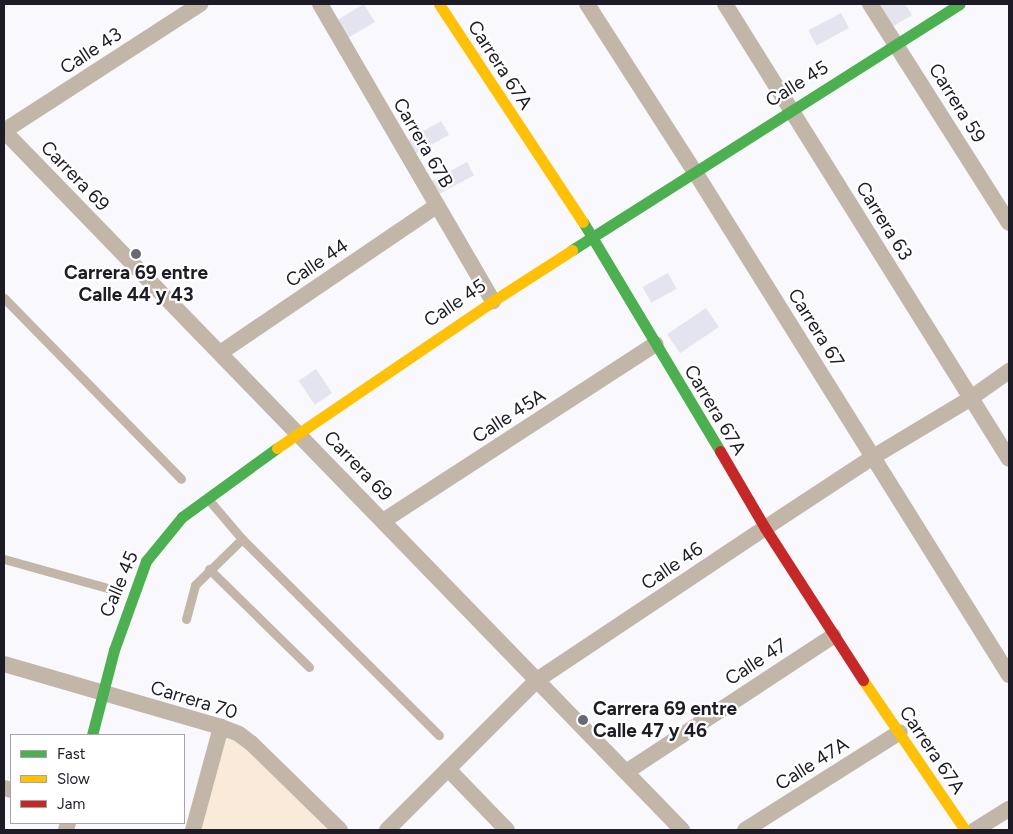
<!DOCTYPE html>
<style>
body{margin:0}
#map{position:relative;width:1013px;height:834px;overflow:hidden;background:#f9f9fd;font-family:Figtree,sans-serif}
div>[style]{position:absolute}
[style*='--x']{left:calc(var(--x)*1px);top:calc(var(--y)*1px);width:calc(var(--w)*1px);rotate:calc(var(--a)*1deg)}
.green>*{inset:0;background:#faeada}
.building>*{inset:0;background:#e4e3f0;transform-origin:0 0}
.lane>*{height:9px;margin:-4.5px;padding:0 4.5px;transform-origin:4.5px;border-radius:4.5px;background:#c2b6a9}
.street>*{height:16px;margin:-8px;padding:0 8px;transform-origin:8px;border-radius:8px;background:#c2b6a9}
.fast>*{height:11px;margin:-5.5px;padding:0 5.5px;transform-origin:5.5px;border-radius:5.5px;background:#4caf50}
.slow>*{height:11px;margin:-5.5px;padding:0 5.5px;transform-origin:5.5px;border-radius:5.5px;background:#ffc107}
.jam>*{height:11px;margin:-5.5px;padding:0 5.5px;transform-origin:5.5px;border-radius:5.5px;background:#c62828}
.dots>*{width:14px;height:14px;translate:-50% -50%;box-sizing:border-box;border:2px solid #fff;border-radius:50%}
span{translate:-50% -50%;white-space:nowrap;text-align:center;line-height:1.15;-webkit-text-stroke:4.5px #fff;paint-order:stroke}
.street-label{font-size:19px;color:#1c1b26}
.poi-label{font-size:19px;color:#1c1b26;font-weight:700}
.left{translate:0 -50%;text-align:left}
.frame{position:absolute;inset:0;border:5px solid #1c1b26;pointer-events:none}
.legend{position:absolute;left:10px;top:734px;width:175px;height:90px;box-sizing:border-box;background:#fff;border:1px solid #a4a4a8;margin:0;padding:6px 9px;list-style:none;font-size:15px;color:#1c1b26}
.legend li{display:flex;align-items:center;gap:10px;height:25px}
.legend b{width:25px;border:1px solid #a4a4a8}
</style>
<div id="map">
<div class="green">
<i style="clip-path:polygon(221px 727px,340px 830px,193px 830px)"></i>
</div>
<div class="building">
<i style="left:364px;top:4px;width:21px;height:37px;rotate:59deg"></i>
<i style="clip-path:polygon(878px 4px,905px 4px,912px 15px,892px 27px)"></i>
<i style="left:841px;top:13px;width:17px;height:37px;rotate:62deg"></i>
<i style="left:441px;top:121px;width:16px;height:40px;rotate:60deg"></i>
<i style="left:467px;top:162px;width:15px;height:43px;rotate:62deg"></i>
<i style="left:668px;top:273px;width:18px;height:29px;rotate:61deg"></i>
<i style="left:706px;top:308px;width:23px;height:47px;rotate:56deg"></i>
<i style="left:316px;top:369px;width:29px;height:21px;rotate:56deg"></i>
</div>
<div class="lane">
<i style="--x:4;--y:298;--w:253;--a:45.6"></i>
<i style="--x:208;--y:499;--w:52;--a:49.6"></i>
<i style="--x:242;--y:539;--w:278;--a:44.9"></i>
<i style="--x:4;--y:559;--w:108;--a:15.6"></i>
<i style="--x:209;--y:569;--w:140;--a:44.4"></i>
<i style="--x:186;--y:619;--w:35;--a:-75"></i>
<i style="--x:195;--y:585;--w:66;--a:-44.4"></i>
</div>
<div class="street">
<i style="--x:320;--y:4;--w:344;--a:59.8"></i>
<i style="--x:587;--y:4;--w:200;--a:57.3"></i>
<i style="--x:695;--y:172;--w:593;--a:58.03"></i>
<i style="--x:725;--y:4;--w:536;--a:58.03"></i>
<i style="--x:870;--y:4;--w:259;--a:57.6"></i>
<i style="--x:4;--y:131;--w:974;--a:45.87"></i>
<i style="--x:4;--y:131;--w:234;--a:-32.9"></i>
<i style="--x:220;--y:353;--w:261;--a:-34.2"></i>
<i style="--x:383;--y:521;--w:325;--a:-33"></i>
<i style="--x:4;--y:664;--w:226;--a:16.2"></i>
<i style="--x:221;--y:727;--w:19;--a:21"></i>
<i style="--x:239;--y:734;--w:15;--a:37"></i>
<i style="--x:251;--y:743;--w:124;--a:44.3"></i>
<i style="--x:448;--y:769;--w:85;--a:46"></i>
<i style="--x:626;--y:772;--w:248;--a:-33.3"></i>
<i style="--x:4;--y:788;--w:7;--a:16"></i>
<i style="--x:66;--y:830;--w:7;--a:-74"></i>
<i style="--x:193;--y:830;--w:107;--a:-74.8"></i>
<i style="--x:387;--y:830;--w:212;--a:-45"></i>
<i style="--x:537;--y:680;--w:274;--a:-33.7"></i>
<i style="--x:765;--y:528;--w:129;--a:-33.3"></i>
<i style="--x:873;--y:457;--w:114;--a:-31"></i>
<i style="--x:971;--y:398;--w:47;--a:-35.4"></i>
<i style="--x:745;--y:830;--w:183;--a:-32.3"></i>
<i style="--x:975;--y:830;--w:40;--a:-32"></i>
</div>
<div class="fast">
<i style="--x:583;--y:222;--w:267;--a:59.1"></i>
<i style="--x:572;--y:250;--w:459;--a:-32.4"></i>
<i style="--x:92;--y:735;--w:88;--a:-75.5"></i>
<i style="--x:114;--y:650;--w:95;--a:-70.2"></i>
<i style="--x:146;--y:561;--w:57;--a:-50.7"></i>
<i style="--x:182;--y:517;--w:117;--a:-36"></i>
</div>
<div class="slow">
<i style="--x:439;--y:4;--w:261;--a:56.6"></i>
<i style="--x:277;--y:448;--w:261;--a:-34.2"></i>
<i style="--x:493;--y:301;--w:94;--a:-32.8"></i>
<i style="--x:863;--y:680;--w:181;--a:55.8"></i>
</div>
<div class="jam">
<i style="--x:720;--y:451;--w:89;--a:59.7"></i>
<i style="--x:765;--y:528;--w:181;--a:57.2"></i>
</div>
<div class="dots">
<i style="left:136px;top:254px;background:#696971"></i>
<i style="left:583px;top:720px;background:#696971"></i>
</div>
<div class="street-label">
<span style="left:91px;top:51px;rotate:-33deg">Calle 43</span>
<span style="left:500px;top:65px;rotate:57deg">Carrera 67A</span>
<span style="left:797px;top:84px;rotate:-32deg">Calle 45</span>
<span style="left:957px;top:103px;rotate:58deg">Carrera 59</span>
<span style="left:423px;top:143px;rotate:60deg">Carrera 67B</span>
<span style="left:75px;top:176px;rotate:46deg">Carrera 69</span>
<span style="left:884px;top:221px;rotate:58deg">Carrera 63</span>
<span style="left:317px;top:263px;rotate:-34deg">Calle 44</span>
<span style="left:455px;top:303px;rotate:-34deg">Calle 45</span>
<span style="left:816px;top:328px;rotate:58deg">Carrera 67</span>
<span style="left:715px;top:410px;rotate:59deg">Carrera 67A</span>
<span style="left:509px;top:416px;rotate:-33deg">Calle 45A</span>
<span style="left:358px;top:466px;rotate:46deg">Carrera 69</span>
<span style="left:672px;top:566px;rotate:-34deg">Calle 46</span>
<span style="left:119px;top:584px;rotate:-67deg">Calle 45</span>
<span style="left:756px;top:662px;rotate:-33deg">Calle 47</span>
<span style="left:194px;top:700px;rotate:17deg">Carrera 70</span>
<span style="left:932px;top:750px;rotate:56deg">Carrera 67A</span>
<span style="left:812px;top:764px;rotate:-32deg">Calle 47A</span>
</div>
<div class="poi-label">
<span style="left:136px;top:284px">Carrera 69 entre<br>Calle 44 y 43</span>
<span class="left" style="left:593px;top:720px">Carrera 69 entre<br>Calle 47 y 46</span>
</div>
<div class="frame"></div>
<ul class="legend">
<li><b style="height:6px;background:#4caf50"></b>Fast</li>
<li><b style="height:6px;background:#ffc107"></b>Slow</li>
<li><b style="height:6px;background:#c62828"></b>Jam</li>
</ul>
</div>
